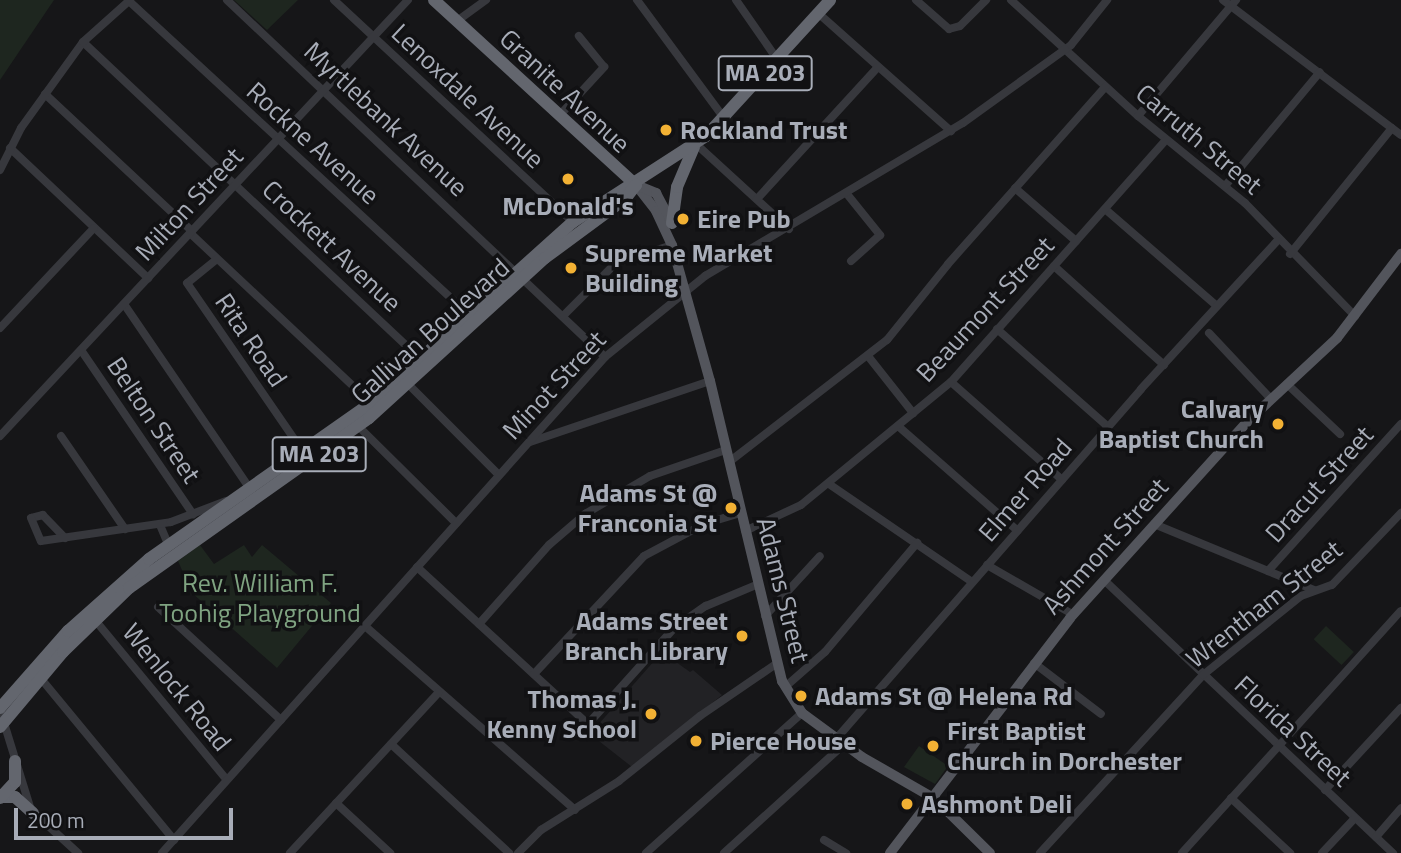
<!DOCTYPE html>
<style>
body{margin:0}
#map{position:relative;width:1401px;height:853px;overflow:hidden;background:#161618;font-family:"Titillium Web",sans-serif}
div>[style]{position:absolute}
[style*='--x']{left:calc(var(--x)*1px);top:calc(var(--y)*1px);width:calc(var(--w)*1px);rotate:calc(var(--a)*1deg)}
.built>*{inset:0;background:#222225}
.green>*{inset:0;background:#1e261f;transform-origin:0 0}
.minor>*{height:8px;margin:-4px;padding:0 4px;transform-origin:4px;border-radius:4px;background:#37383d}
.major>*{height:10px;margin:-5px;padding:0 5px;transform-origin:5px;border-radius:5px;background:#53555c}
.highway>*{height:12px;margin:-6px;padding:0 6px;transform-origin:6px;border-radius:6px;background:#63666e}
.dots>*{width:19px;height:19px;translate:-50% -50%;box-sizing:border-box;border:4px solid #111113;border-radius:50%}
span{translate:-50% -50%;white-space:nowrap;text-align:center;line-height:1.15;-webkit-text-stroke:7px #111113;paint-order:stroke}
.shield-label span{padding:2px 5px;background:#111113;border:2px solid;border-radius:5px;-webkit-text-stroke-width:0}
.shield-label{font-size:24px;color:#a8adb8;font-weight:700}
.street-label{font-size:26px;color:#a8adb8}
.poi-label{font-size:26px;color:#a8adb8;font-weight:700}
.left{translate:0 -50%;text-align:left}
.right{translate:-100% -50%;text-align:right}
.park-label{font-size:26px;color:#7fa381}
.scale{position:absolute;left:14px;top:808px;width:219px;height:32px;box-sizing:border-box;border:4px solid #a8adb8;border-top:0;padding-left:9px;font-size:21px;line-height:24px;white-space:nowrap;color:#a8adb8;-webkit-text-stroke:5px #111113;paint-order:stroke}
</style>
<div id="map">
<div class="built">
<i style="clip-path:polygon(662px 652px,690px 672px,693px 670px,722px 695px,632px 767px,590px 734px)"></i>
</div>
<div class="green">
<i style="clip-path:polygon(0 0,54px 0,0 80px)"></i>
<i style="clip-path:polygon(234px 0,298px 0,267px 30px)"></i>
<i style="clip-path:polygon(200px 545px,214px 564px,244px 545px,252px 557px,262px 545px,331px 603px,277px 668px,192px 593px,178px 561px)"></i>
<i style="left:1326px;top:626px;width:38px;height:18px;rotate:43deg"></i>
<i style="clip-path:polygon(919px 746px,948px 766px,935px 784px,904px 767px)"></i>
</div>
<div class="minor">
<i style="--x:227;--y:0;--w:520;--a:43.36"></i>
<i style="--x:334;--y:0;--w:326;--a:42.9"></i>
<i style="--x:637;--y:0;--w:147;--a:53.6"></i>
<i style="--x:736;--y:0;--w:72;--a:55.2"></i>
<i style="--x:916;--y:0;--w:44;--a:41.3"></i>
<i style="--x:949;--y:29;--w:11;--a:-15"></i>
<i style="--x:960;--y:26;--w:37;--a:-45"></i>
<i style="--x:1011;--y:0;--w:172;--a:42.4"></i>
<i style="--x:1138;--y:116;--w:138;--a:39.1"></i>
<i style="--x:1245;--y:203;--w:158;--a:45.8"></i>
<i style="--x:1223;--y:0;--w:223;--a:37.2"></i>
<i style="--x:129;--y:1;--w:463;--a:42.7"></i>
<i style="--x:818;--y:13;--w:178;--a:41.6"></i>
<i style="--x:457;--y:21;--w:36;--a:-36"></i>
<i style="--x:83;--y:42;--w:466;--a:43.2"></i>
<i style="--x:45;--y:94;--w:201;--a:43"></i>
<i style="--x:559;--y:116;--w:67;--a:-47.4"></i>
<i style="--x:604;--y:67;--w:40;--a:-129"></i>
<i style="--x:1138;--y:116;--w:152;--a:-49.8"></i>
<i style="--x:696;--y:144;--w:126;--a:42.4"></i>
<i style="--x:10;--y:148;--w:190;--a:43.3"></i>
<i style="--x:0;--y:170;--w:47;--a:-63.4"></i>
<i style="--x:21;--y:128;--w:106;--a:-54.2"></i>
<i style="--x:83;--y:42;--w:63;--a:-41.8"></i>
<i style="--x:1225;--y:186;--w:148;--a:-50.2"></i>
<i style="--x:1015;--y:188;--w:81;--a:41"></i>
<i style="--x:847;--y:194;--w:53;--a:51.2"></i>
<i style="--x:880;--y:235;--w:39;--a:138"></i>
<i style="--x:757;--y:199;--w:179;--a:-47.5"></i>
<i style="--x:1105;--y:209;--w:148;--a:40.9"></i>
<i style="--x:190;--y:233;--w:253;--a:43.2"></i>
<i style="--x:1290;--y:254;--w:162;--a:-51"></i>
<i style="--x:217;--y:259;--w:38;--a:141"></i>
<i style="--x:187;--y:283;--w:205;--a:55.5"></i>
<i style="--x:1054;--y:266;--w:148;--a:42"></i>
<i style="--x:124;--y:304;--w:222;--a:55.7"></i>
<i style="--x:564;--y:315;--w:74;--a:-45"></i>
<i style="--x:616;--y:263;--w:59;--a:-17.8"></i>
<i style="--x:0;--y:328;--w:137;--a:-46.8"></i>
<i style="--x:997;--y:329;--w:148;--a:41.4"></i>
<i style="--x:1209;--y:333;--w:91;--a:46.8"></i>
<i style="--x:81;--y:350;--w:199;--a:55.7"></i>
<i style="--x:868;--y:356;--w:73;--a:51.7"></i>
<i style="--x:951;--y:382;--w:148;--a:41.4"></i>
<i style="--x:1287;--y:384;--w:73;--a:43.3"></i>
<i style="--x:409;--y:385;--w:127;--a:45"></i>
<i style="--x:358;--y:426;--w:138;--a:44.7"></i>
<i style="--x:898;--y:426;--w:159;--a:41.2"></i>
<i style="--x:0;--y:436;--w:597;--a:-46.9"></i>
<i style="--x:61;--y:436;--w:113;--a:55.5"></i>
<i style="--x:530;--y:442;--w:190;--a:-18.7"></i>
<i style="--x:729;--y:462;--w:200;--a:-37.7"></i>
<i style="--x:887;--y:340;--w:97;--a:-51.2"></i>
<i style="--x:948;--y:264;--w:237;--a:-48.4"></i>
<i style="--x:829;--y:484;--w:173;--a:34.4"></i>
<i style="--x:1154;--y:524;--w:173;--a:22.4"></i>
<i style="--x:160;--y:525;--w:21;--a:67"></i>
<i style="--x:745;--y:531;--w:62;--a:-24.9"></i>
<i style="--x:801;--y:505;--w:194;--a:-39.4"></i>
<i style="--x:951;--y:382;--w:324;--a:-48.4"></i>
<i style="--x:65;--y:538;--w:32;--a:-134"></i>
<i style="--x:43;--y:515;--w:12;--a:166"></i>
<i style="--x:31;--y:518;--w:25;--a:67"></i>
<i style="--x:41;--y:541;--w:131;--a:-8.3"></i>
<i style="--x:171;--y:522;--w:59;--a:-20.9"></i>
<i style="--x:987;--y:565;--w:100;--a:29.9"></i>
<i style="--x:417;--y:567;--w:232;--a:42.6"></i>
<i style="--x:588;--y:724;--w:129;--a:-48.1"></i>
<i style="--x:674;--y:628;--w:39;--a:-35"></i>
<i style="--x:706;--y:606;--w:54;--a:-22.8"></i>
<i style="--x:1268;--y:571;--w:198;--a:-47.9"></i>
<i style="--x:1104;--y:580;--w:398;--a:43.4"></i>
<i style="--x:158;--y:607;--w:167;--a:42.6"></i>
<i style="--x:765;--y:616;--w:81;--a:-47.5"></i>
<i style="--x:95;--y:620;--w:207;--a:50.5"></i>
<i style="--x:479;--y:624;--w:106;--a:-48.5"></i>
<i style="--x:549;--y:545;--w:48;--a:-40.7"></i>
<i style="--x:585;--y:514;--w:75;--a:-30.3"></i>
<i style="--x:650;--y:476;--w:80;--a:-18.9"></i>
<i style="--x:365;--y:626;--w:279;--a:41.2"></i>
<i style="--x:1034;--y:663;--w:84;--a:37.3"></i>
<i style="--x:534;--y:674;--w:161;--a:-47"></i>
<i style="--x:644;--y:556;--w:68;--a:-28.1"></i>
<i style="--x:704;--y:524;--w:39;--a:-17"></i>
<i style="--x:38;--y:675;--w:214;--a:50.5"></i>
<i style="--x:785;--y:687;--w:53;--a:-41.2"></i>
<i style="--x:825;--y:652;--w:143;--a:-49.8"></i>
<i style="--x:0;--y:710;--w:105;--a:72.8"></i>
<i style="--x:31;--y:810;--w:64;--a:42.5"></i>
<i style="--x:836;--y:739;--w:464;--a:-48.9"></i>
<i style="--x:1141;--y:389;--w:201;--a:-47.4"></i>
<i style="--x:391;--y:744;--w:161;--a:42.7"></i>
<i style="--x:1325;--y:790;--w:112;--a:-47.2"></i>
<i style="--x:1231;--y:798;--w:81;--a:43"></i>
<i style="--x:336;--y:803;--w:74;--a:42.8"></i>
<i style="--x:1376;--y:837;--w:38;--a:-49"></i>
<i style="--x:824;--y:840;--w:26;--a:31"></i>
<i style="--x:162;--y:853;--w:665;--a:-48.23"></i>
<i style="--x:605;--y:357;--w:129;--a:-39"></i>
<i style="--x:705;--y:276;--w:300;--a:-30.7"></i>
<i style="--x:963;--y:123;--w:133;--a:-35.8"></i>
<i style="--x:1071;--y:45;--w:58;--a:-51.3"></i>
<i style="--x:290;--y:853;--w:218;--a:-47.2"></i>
<i style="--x:518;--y:853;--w:33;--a:-45"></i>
<i style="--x:541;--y:830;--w:92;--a:-32.1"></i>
<i style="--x:619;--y:781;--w:104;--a:-38.7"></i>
<i style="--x:700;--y:716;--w:92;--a:-34.4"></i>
<i style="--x:646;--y:853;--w:210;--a:-41.9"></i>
<i style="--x:724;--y:853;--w:162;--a:-42.2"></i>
<i style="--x:1040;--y:853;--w:241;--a:-47.5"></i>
<i style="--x:1203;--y:675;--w:126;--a:-38.9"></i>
<i style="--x:1301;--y:596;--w:33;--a:-20"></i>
<i style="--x:1332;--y:585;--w:100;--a:-46.2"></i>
<i style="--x:1182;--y:853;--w:326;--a:-47.9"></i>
<i style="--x:1322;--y:853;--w:48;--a:-46.7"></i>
</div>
<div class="major">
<i style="--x:636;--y:185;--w:33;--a:52"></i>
<i style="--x:656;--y:211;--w:38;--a:65"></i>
<i style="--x:672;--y:245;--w:141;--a:74.4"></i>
<i style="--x:710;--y:381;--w:309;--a:76.5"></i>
<i style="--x:782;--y:681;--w:38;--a:58"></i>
<i style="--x:802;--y:713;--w:74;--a:36.3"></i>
<i style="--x:862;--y:757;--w:84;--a:29.9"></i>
<i style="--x:935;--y:799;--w:77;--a:44.5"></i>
<i style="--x:636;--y:185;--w:22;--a:22"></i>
<i style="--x:656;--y:193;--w:34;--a:62"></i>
<i style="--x:890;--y:853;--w:296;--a:-52.5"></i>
<i style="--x:1070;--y:618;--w:266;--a:-47.9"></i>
<i style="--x:1248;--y:421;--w:122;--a:-43"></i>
<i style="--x:1337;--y:338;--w:106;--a:-52.7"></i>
</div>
<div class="highway">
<i style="--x:434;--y:0;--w:274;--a:42.5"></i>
<i style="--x:672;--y:223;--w:36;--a:-82"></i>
<i style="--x:677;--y:187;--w:43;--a:-67"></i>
<i style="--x:0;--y:708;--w:103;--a:-48.6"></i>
<i style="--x:68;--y:631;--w:108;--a:-41.6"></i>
<i style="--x:149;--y:559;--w:271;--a:-35.1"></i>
<i style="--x:371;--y:403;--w:271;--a:-41.9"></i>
<i style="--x:573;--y:222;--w:158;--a:-32.9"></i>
<i style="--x:706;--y:136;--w:184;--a:-47.6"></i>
<i style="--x:0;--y:727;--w:98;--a:-50"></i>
<i style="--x:63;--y:652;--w:92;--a:-44.1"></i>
<i style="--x:129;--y:588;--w:294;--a:-35.3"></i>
<i style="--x:369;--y:418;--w:238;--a:-42.3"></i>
<i style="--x:545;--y:258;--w:99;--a:-36.4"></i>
<i style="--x:625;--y:199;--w:18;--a:-52"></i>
<i style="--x:3;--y:797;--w:12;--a:0"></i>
<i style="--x:15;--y:797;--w:24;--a:42"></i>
<i style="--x:0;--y:798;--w:22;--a:-47"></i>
<i style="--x:15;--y:782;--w:21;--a:-90"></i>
</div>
<div class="dots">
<i style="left:666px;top:130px;background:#f2b134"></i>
<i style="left:568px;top:179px;background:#f2b134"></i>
<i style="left:683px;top:219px;background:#f2b134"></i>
<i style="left:571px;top:268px;background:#f2b134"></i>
<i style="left:1278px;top:424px;background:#f2b134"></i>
<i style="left:731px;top:508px;background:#f2b134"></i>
<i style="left:742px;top:636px;background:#f2b134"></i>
<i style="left:801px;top:696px;background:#f2b134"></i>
<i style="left:651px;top:714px;background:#f2b134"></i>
<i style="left:696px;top:741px;background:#f2b134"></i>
<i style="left:933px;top:746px;background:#f2b134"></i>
<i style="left:907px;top:804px;background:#f2b134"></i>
</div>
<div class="shield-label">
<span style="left:765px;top:73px">MA 203</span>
<span style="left:319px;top:454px">MA 203</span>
</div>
<div class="street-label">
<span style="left:565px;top:91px;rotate:43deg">Granite Avenue</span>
<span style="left:468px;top:96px;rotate:43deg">Lenoxdale Avenue</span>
<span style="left:386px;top:119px;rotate:43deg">Myrtlebank Avenue</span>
<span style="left:1199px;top:139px;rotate:40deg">Carruth Street</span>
<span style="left:313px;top:143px;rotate:42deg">Rockne Avenue</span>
<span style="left:189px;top:204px;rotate:-47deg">Milton Street</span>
<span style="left:332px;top:246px;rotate:43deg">Crockett Avenue</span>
<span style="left:985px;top:309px;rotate:-47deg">Beaumont Street</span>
<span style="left:430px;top:331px;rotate:-42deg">Gallivan Boulevard</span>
<span style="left:251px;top:340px;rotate:56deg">Rita Road</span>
<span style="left:554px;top:385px;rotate:-47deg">Minot Street</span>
<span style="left:154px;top:420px;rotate:56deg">Belton Street</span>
<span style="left:1319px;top:484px;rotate:-48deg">Dracut Street</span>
<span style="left:1025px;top:490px;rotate:-49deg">Elmer Road</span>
<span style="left:1105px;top:546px;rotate:-48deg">Ashmont Street</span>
<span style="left:783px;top:590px;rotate:76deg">Adams Street</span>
<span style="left:1264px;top:604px;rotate:-38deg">Wrentham Street</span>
<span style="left:177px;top:687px;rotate:51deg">Wenlock Road</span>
<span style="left:1293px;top:731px;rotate:43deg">Florida Street</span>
</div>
<div class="poi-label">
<span class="left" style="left:680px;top:130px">Rockland Trust</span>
<span style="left:568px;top:206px">McDonald's</span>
<span class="left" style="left:697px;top:219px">Eire Pub</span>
<span class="left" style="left:585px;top:268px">Supreme Market<br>Building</span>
<span class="right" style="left:1264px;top:424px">Calvary<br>Baptist Church</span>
<span class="right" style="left:717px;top:508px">Adams St @<br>Franconia St</span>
<span class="right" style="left:728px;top:636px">Adams Street<br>Branch Library</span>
<span class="left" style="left:815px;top:696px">Adams St @ Helena Rd</span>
<span class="right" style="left:637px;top:714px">Thomas J.<br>Kenny School</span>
<span class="left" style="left:947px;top:746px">First Baptist<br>Church in Dorchester</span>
<span class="left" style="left:710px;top:741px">Pierce House</span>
<span class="left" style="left:921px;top:804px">Ashmont Deli</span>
</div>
<div class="park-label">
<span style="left:260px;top:598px">Rev. William F.<br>Toohig Playground</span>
</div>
<div class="scale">200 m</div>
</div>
